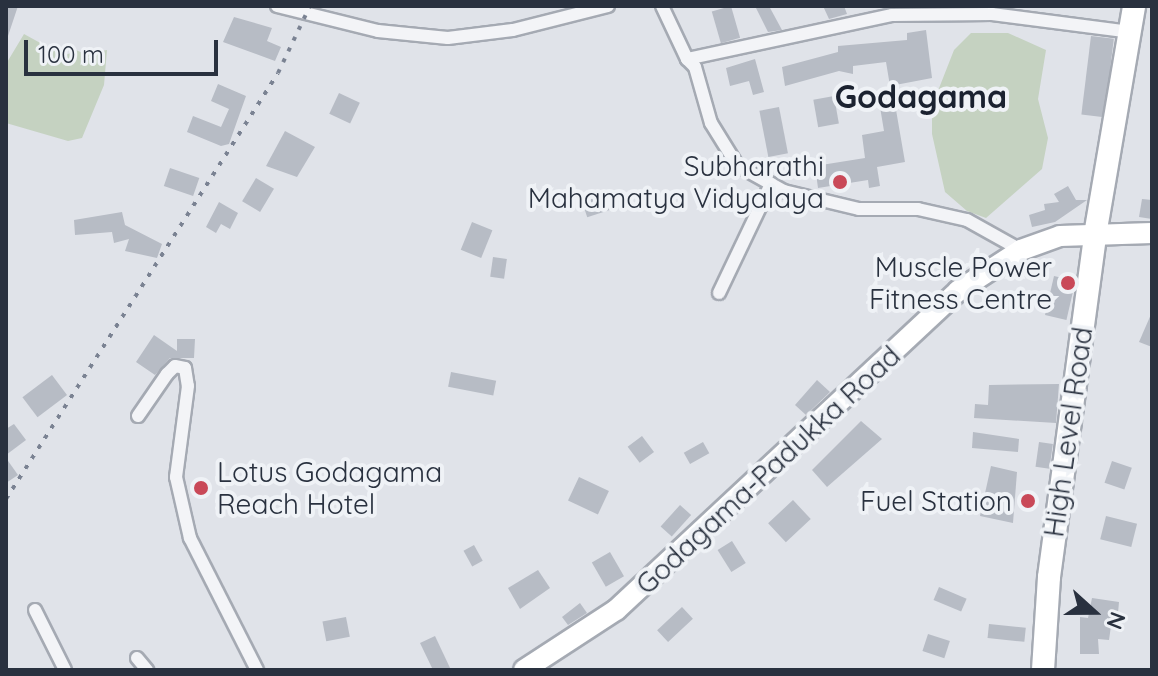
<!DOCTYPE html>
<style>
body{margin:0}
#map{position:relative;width:1158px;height:676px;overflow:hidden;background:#e0e3e9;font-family:Quicksand,sans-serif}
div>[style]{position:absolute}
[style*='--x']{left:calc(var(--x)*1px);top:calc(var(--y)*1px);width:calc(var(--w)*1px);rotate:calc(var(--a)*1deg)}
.green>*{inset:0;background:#c5d2c1}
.building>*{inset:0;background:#b7bcc5;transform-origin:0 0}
.roads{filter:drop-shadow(2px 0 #a5aab3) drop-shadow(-2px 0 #a5aab3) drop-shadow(0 2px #a5aab3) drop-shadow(0 -2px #a5aab3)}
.minor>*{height:12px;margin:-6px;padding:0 6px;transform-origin:6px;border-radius:6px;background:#f3f4f7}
.primary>*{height:20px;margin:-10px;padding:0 10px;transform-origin:10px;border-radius:10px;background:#fff}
.trunk>*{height:22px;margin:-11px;padding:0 11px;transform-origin:11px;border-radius:11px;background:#fff}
.rail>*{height:4px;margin-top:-2px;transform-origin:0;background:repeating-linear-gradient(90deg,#7a8292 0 4px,transparent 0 12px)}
.dots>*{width:22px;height:22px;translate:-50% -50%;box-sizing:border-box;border:4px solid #eff2f6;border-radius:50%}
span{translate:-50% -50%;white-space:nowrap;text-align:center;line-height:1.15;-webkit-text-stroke:8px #eff2f6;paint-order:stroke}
.poi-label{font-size:28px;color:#29313f}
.right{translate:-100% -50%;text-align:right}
.left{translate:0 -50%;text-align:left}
.street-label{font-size:28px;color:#29313f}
.quarter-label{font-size:32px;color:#1b2230;font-weight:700}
.frame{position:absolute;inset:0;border:8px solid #29313f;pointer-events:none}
.north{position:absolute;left:1054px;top:572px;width:80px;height:80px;-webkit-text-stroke:6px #eff2f6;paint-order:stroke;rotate:111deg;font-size:22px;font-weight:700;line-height:32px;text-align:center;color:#29313f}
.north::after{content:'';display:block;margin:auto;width:28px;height:36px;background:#29313f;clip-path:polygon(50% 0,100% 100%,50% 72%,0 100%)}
.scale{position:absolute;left:24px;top:40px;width:194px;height:36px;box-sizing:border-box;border:4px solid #29313f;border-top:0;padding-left:10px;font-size:24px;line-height:28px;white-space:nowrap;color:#29313f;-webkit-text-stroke:6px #eff2f6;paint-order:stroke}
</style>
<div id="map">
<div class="green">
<i style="clip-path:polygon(971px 33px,1008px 33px,1046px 50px,1038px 99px,1048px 138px,1042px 169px,986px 218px,967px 211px,945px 192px,932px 134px,932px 106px,954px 50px)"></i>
<i style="clip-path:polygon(24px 34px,64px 56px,76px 50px,85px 54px,107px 50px,104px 85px,82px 138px,68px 141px,6px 123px,6px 64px)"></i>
</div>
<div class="building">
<i style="clip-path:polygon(6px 6px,18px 6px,8px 36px,6px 35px)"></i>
<i style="left:731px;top:6px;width:33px;height:20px;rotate:74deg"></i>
<i style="clip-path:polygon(755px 6px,769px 6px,782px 30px,768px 32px)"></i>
<i style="clip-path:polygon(823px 6px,844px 6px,847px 14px,829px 19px)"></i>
<i style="clip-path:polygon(234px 17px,272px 28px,267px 41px,281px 47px,275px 61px,223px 42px)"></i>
<i style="clip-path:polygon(926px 30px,932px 78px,890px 86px,886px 62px,853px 66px,853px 74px,839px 71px,785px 86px,782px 67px,838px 52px,838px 46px,907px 40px,907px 33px)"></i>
<i style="left:1091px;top:36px;width:23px;height:79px;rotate:7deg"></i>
<i style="clip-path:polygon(755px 59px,764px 92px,753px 95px,749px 81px,730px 86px,726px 68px)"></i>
<i style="clip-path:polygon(218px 84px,246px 96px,229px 144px,221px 146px,187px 132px,193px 116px,221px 127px,229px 109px,211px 101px)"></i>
<i style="left:339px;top:93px;width:23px;height:23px;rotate:25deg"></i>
<i style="left:834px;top:96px;width:28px;height:21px;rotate:80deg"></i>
<i style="clip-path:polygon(895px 104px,905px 162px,877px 167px,880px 186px,869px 188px,868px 180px,818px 188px,815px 166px,865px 158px,862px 135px,884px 131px,880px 107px)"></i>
<i style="left:779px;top:107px;width:47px;height:20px;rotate:79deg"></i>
<i style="clip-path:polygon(285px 131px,315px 147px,297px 177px,266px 166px)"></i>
<i style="left:170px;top:168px;width:31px;height:19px;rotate:19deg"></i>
<i style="left:256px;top:178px;width:21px;height:27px;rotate:31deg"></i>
<i style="clip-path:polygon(1068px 186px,1076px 200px,1087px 200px,1055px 222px,1032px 227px,1029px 215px,1045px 210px,1044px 204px,1059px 202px,1054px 194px)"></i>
<i style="left:607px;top:194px;width:16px;height:26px;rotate:72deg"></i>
<i style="clip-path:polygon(1142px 199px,1152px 200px,1152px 219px,1139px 217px)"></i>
<i style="clip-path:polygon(219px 202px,238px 213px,230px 229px,221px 224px,216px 233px,206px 227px)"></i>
<i style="clip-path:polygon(122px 212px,125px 225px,162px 244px,157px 258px,125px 251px,129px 239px,114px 243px,112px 232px,75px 235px,74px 220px)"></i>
<i style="left:472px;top:222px;width:22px;height:30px;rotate:22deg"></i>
<i style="left:493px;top:257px;width:14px;height:20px;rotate:8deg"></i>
<i style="left:1054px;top:276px;width:22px;height:40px;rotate:13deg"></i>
<i style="clip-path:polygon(1152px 312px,1152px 347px,1139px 342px)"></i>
<i style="clip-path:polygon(154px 335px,177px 351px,177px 339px,195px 339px,194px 358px,170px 358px,155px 375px,136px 362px)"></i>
<i style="left:451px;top:372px;width:46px;height:15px;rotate:11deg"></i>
<i style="left:52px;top:375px;width:25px;height:37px;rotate:53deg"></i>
<i style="clip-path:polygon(817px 380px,830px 392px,806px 415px,795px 405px)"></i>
<i style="clip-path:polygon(1059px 384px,1056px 423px,974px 418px,975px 404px,988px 405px,989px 385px)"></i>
<i style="clip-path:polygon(861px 421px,882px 439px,827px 487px,812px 470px)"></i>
<i style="clip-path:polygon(14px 424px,26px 440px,6px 455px,6px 429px)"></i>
<i style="clip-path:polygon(973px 432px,1019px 439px,1018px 452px,972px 448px)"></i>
<i style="left:642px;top:436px;width:20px;height:18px;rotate:53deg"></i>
<i style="left:703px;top:442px;width:13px;height:22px;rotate:61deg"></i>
<i style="left:1039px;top:442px;width:14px;height:25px;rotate:8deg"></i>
<i style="clip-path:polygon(6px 458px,18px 475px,6px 483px)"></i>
<i style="left:1112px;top:461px;width:21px;height:23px;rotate:19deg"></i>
<i style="clip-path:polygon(991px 466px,1017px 472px,1013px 523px,980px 516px)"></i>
<i style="left:579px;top:477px;width:33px;height:26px;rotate:25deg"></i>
<i style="left:793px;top:500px;width:26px;height:34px;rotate:47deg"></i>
<i style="left:680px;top:505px;width:15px;height:29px;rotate:42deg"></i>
<i style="left:1106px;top:516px;width:32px;height:24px;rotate:14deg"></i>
<i style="left:732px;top:541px;width:26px;height:17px;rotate:58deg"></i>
<i style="left:474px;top:545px;width:18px;height:12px;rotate:61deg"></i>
<i style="left:610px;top:552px;width:28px;height:21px;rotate:60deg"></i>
<i style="clip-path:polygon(538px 570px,550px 588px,520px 609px,508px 588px)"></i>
<i style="left:939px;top:587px;width:30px;height:14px;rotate:23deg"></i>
<i style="clip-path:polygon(1092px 598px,1119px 602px,1118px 613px,1113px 612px,1109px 640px,1098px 639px,1099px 654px,1080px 654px,1080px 617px,1088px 618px)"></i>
<i style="clip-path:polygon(580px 603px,587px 613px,568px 625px,562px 617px)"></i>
<i style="left:682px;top:607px;width:16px;height:34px;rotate:47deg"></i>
<i style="left:346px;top:617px;width:20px;height:24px;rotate:79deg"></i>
<i style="left:989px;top:624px;width:37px;height:14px;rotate:6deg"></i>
<i style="left:928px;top:634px;width:23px;height:18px;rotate:18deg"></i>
<i style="clip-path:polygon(435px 636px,451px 670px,433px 670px,420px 643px)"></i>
</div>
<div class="roads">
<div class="minor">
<i style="--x:277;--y:6;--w:104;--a:13.9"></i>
<i style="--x:378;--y:31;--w:70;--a:5.7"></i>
<i style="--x:448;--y:38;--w:65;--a:-7"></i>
<i style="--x:513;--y:30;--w:98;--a:-14.2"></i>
<i style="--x:662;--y:6;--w:59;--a:64.7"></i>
<i style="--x:687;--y:59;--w:210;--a:-12.1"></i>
<i style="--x:892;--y:15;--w:100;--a:-0.6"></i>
<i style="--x:992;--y:14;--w:139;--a:7.4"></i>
<i style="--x:687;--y:59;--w:11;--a:45"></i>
<i style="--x:695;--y:67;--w:58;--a:74.1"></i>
<i style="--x:711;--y:123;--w:49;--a:58.2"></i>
<i style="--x:737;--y:165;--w:54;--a:29"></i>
<i style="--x:784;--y:191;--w:77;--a:13.5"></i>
<i style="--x:859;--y:209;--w:59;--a:0"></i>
<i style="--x:918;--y:209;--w:50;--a:12.7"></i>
<i style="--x:967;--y:220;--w:62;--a:29.1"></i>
<i style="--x:719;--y:293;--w:121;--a:-64.5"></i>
<i style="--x:138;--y:416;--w:51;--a:-55.4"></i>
<i style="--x:167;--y:374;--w:11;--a:-45"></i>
<i style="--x:175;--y:366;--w:10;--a:11"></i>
<i style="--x:185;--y:368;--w:18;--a:81"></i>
<i style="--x:188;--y:386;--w:92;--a:97.5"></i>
<i style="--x:176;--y:477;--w:63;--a:77.1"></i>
<i style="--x:190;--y:538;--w:148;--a:63.1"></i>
<i style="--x:35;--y:610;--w:67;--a:63.4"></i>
<i style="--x:137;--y:658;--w:16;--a:50"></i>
</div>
<div class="primary">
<i style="--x:524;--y:670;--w:110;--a:-33.1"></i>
<i style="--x:616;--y:610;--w:468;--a:-43"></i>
<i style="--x:958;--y:291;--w:75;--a:-33.1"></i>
<i style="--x:1021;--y:250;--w:41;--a:-19.7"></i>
<i style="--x:1060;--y:236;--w:92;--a:-1.9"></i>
</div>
<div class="trunk">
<i style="--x:1043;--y:670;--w:93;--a:-86.3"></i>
<i style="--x:1049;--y:577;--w:345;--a:-82.3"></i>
<i style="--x:1095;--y:235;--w:232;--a:-80.3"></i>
</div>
</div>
<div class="rail">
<i style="--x:6;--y:499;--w:505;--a:-57.44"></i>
<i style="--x:278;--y:73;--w:74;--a:-64.5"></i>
</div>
<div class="dots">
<i style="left:840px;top:182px;background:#c94958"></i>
<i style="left:1068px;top:283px;background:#c94958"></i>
<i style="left:201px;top:488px;background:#c94958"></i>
<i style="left:1028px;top:501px;background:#c94958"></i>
</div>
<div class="poi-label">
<span class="right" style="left:824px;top:182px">Subharathi<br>Mahamatya Vidyalaya</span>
<span class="right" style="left:1052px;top:283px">Muscle Power<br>Fitness Centre</span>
<span class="left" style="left:217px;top:488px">Lotus Godagama<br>Reach Hotel</span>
<span class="right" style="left:1012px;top:501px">Fuel Station</span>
</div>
<div class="street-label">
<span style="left:1068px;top:432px;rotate:-82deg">High Level Road</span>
<span style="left:768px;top:470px;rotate:-43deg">Godagama-Padukka Road</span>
</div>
<div class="quarter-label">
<span style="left:921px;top:96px">Godagama</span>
</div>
<div class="frame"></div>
<div class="north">N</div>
<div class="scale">100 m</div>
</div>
